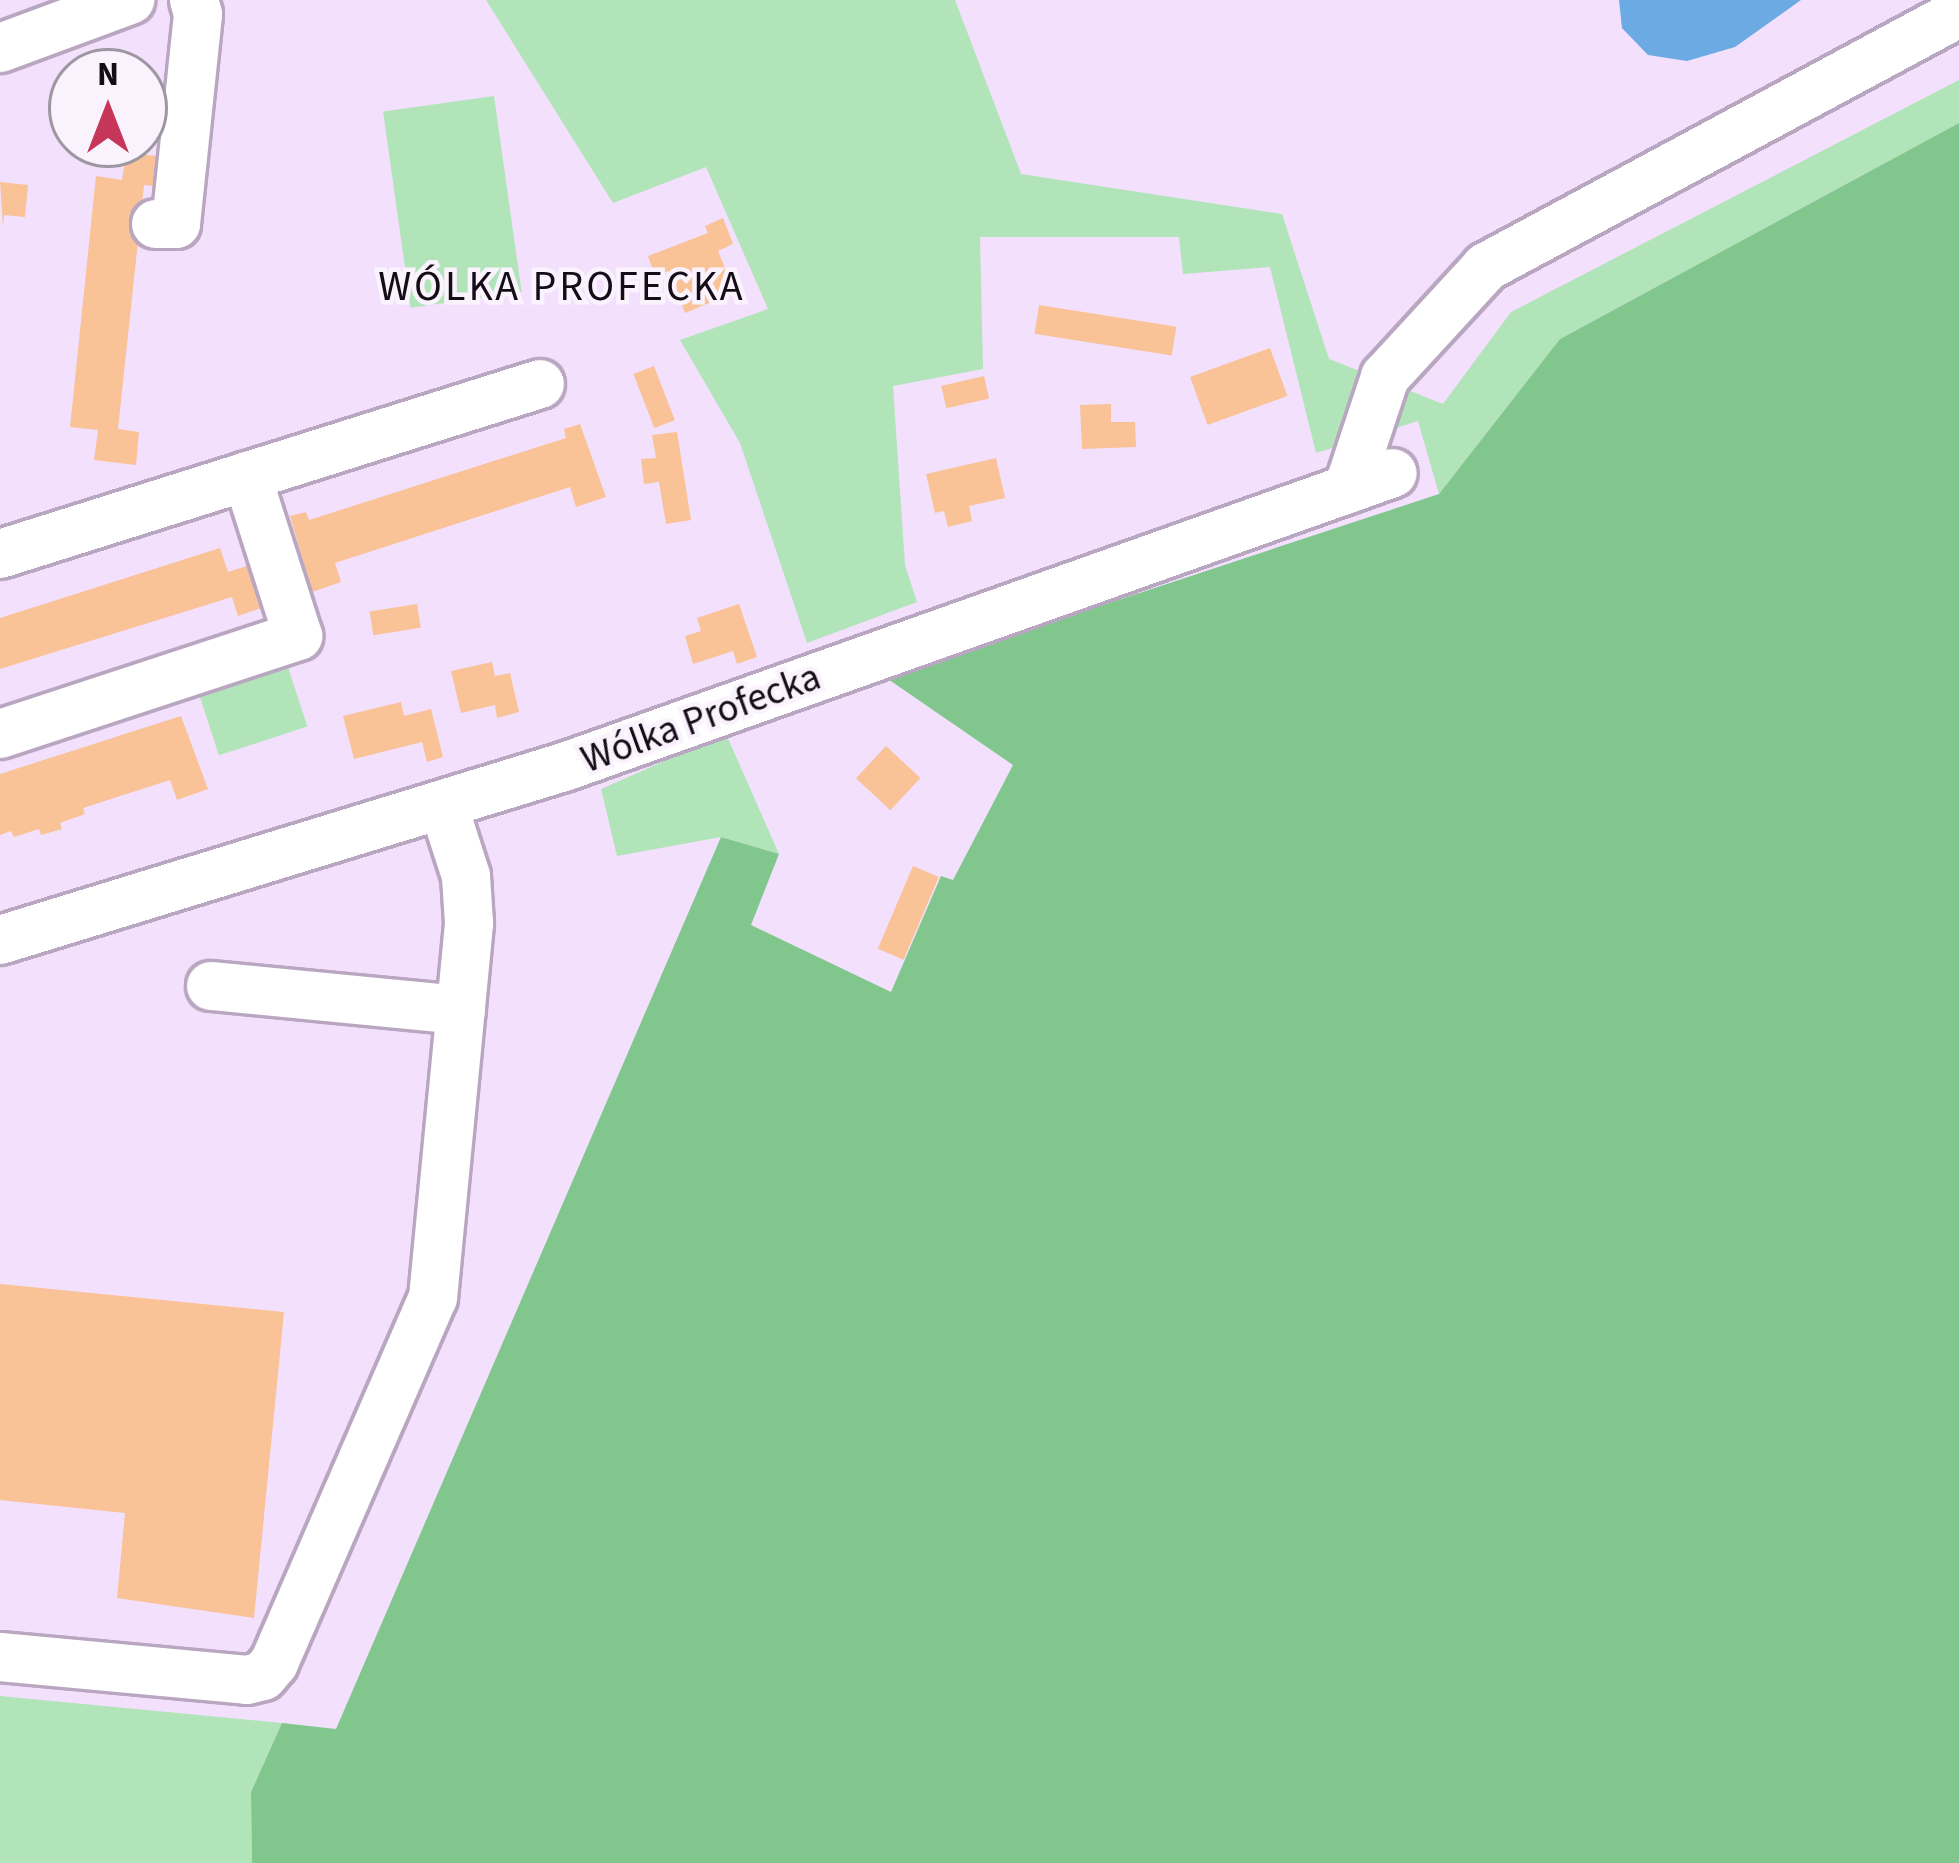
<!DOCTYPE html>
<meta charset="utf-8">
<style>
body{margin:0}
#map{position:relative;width:1959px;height:1863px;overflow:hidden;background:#f3e0fc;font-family:"Source Sans 3",sans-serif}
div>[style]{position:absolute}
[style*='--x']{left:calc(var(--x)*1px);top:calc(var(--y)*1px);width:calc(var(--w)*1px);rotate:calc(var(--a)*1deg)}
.green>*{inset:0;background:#b1e4b9;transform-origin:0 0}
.forest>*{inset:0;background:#81c68d}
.water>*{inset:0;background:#6baae3}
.building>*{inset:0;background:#f9c297;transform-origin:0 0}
.roads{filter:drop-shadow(3px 0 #b9a6c0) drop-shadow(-3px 0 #b9a6c0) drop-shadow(0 3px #b9a6c0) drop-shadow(0 -3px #b9a6c0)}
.minor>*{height:48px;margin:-24px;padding:0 24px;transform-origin:24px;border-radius:24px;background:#fff}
span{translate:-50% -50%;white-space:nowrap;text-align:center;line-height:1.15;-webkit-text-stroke:9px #faf2fd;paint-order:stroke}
.street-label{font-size:39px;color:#140d17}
.neighbourhood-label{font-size:42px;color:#140d17;letter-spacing:3px}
.north{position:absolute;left:48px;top:48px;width:120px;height:120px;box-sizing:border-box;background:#faf2fd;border:3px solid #9e96a1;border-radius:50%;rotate:0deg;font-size:33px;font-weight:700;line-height:48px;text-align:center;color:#140d17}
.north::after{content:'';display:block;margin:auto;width:42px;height:54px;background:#c63659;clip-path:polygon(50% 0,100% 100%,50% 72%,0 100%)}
</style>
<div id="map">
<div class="green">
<i style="clip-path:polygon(486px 0,955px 0,1021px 174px,1282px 214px,1329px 359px,1443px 404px,1511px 312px,1959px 80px,1959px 123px,1560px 339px,1439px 494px,1418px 421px,1316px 453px,1270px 267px,1183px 274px,1179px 237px,980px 237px,983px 369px,893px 386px,905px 565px,917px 602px,807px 643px,740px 443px,680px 340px,768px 309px,706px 167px,613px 203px)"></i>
<i style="left:494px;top:96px;width:198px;height:112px;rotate:82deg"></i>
<i style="left:286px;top:661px;width:69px;height:93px;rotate:72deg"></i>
<i style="clip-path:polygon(726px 734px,779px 854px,721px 837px,617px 856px,601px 789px)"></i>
<i style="clip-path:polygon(0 1696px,282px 1723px,251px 1792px,252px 1863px,0 1863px)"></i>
</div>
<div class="forest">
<i style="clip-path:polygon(1959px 123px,1959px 1863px,252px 1863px,251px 1792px,282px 1723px,336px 1729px,721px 837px,779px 854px,751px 925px,891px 992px,941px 876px,953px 880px,1013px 765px,885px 677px,1439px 494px,1560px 339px)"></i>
</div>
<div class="water">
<i style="clip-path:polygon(1619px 0,1801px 0,1735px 47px,1687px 61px,1648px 55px,1622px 28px)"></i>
</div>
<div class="building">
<i style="clip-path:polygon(126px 153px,168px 157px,165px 187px,144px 185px,118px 429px,139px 432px,136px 465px,94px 460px,98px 430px,70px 427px,96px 176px,122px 180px)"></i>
<i style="clip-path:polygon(0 182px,28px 185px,25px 217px,4px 215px,3px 227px)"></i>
<i style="clip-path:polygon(723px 218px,733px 244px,718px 251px,735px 292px,685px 313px,668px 271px,655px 276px,648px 256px,708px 233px,705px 226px)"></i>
<i style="left:1039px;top:305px;width:139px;height:29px;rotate:9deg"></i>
<i style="left:1270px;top:348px;width:51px;height:85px;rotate:70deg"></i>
<i style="left:654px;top:366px;width:58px;height:22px;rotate:69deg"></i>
<i style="left:984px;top:376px;width:23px;height:44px;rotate:77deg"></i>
<i style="clip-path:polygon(1111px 404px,1111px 422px,1135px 422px,1136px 447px,1082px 449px,1080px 405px)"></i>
<i style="clip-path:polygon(580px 424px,606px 497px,576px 507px,570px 487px,335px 563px,341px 582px,312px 592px,290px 516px,306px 512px,309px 520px,566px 438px,564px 429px)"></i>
<i style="clip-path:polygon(677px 432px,691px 520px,666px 524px,659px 482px,644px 484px,641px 459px,656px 458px,652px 435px)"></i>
<i style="clip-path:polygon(996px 458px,1005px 498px,969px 506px,972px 521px,948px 527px,944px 511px,935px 513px,926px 474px)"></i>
<i style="clip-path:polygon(220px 548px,228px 572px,253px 564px,267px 606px,238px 616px,232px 597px,0 669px,0 618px)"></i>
<i style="left:417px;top:604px;width:24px;height:48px;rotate:81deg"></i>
<i style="clip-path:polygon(739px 604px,757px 657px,737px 664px,733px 651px,693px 664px,685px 636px,701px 631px,697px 618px)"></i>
<i style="clip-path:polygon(492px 662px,495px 676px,510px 673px,519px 712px,497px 718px,495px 705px,461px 713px,451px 671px)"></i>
<i style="clip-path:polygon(401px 702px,404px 716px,431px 709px,443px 757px,427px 762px,422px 742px,354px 759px,343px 716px)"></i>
<i style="clip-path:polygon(181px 716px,208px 789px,177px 800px,170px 780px,83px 808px,85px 814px,60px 823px,62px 829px,41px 835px,39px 829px,14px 837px,11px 831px,0 835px,0 774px)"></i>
<i style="left:886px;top:746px;width:47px;height:44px;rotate:43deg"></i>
<i style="left:913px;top:866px;width:28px;height:90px;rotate:23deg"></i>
<i style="clip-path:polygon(0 1284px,284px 1312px,254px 1618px,117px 1598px,125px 1513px,0 1500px)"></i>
</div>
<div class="roads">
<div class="minor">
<i style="--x:0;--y:48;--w:139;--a:-20.3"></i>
<i style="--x:156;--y:224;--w:20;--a:0"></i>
<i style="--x:176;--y:224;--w:211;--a:-84"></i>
<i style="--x:198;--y:14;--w:15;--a:-106"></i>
<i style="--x:1348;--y:489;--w:118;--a:-71.7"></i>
<i style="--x:1385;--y:377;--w:149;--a:-47.4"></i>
<i style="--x:1486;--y:267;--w:537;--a:-28.24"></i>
<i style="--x:0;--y:554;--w:566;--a:-17.47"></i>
<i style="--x:0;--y:734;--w:314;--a:-18.2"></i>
<i style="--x:298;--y:636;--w:168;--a:-107.7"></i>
<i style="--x:0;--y:940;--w:593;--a:-17.06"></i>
<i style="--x:567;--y:766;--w:876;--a:-19.53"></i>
<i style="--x:211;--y:986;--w:251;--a:5.5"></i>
<i style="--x:0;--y:1657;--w:248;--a:5.3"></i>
<i style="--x:247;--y:1680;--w:16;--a:-14"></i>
<i style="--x:263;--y:1676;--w:17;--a:-50"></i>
<i style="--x:274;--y:1663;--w:398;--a:-66.5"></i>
<i style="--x:433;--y:1298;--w:377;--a:-84.5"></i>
<i style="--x:469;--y:923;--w:47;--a:-93.7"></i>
<i style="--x:466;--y:876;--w:75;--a:-107.9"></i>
</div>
</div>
<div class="street-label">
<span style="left:701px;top:719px;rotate:-20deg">Wólka Profecka</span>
</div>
<div class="neighbourhood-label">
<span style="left:562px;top:287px">WÓLKA PROFECKA</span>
</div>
<div class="north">N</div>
</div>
